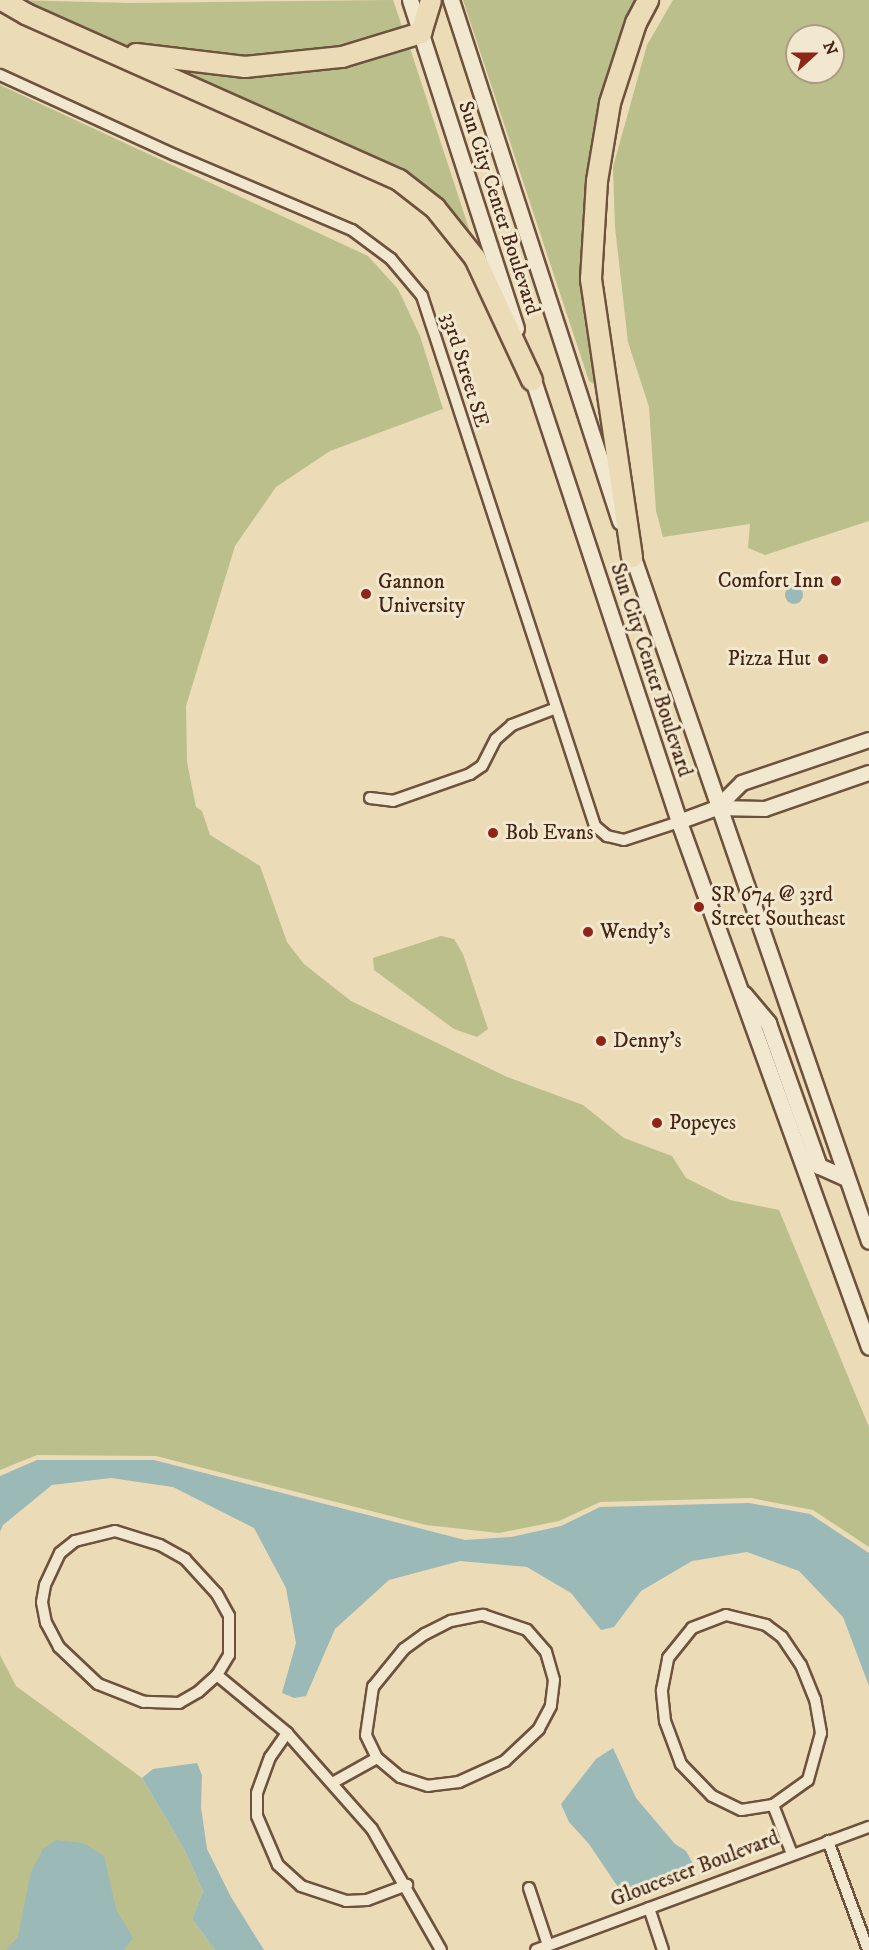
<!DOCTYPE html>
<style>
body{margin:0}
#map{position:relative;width:869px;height:1950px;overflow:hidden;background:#ebdbb7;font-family:"IM FELL DW Pica",serif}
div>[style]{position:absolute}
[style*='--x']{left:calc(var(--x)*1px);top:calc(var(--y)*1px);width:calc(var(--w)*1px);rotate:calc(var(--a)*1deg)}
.green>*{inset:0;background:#bbbf8c}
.water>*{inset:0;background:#9bb9b7}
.round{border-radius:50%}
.roads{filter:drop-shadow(2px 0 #6e523d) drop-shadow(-2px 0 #6e523d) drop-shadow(0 2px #6e523d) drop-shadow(0 -2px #6e523d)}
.minor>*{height:10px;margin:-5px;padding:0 5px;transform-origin:5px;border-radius:5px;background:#f2e8d0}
.tertiary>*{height:14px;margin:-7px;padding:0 7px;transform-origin:7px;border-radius:7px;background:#f2e8d0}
.secondary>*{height:15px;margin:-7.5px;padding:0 7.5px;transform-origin:7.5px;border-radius:7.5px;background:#f2e8d0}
.motorway>*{height:20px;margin:-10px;padding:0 10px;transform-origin:10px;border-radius:10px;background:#ebdbb7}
.dots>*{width:16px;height:16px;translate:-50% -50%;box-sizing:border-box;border:3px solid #f2e8d0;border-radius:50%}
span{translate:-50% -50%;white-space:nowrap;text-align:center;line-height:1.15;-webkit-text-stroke:6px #f2e8d0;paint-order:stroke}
.street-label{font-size:21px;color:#452514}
.poi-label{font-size:21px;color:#452514}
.right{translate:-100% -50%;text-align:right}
.left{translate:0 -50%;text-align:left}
.north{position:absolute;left:785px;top:24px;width:60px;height:60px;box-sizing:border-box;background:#f2e8d0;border:2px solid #ad9a85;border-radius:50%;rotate:69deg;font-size:16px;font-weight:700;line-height:24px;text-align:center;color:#452514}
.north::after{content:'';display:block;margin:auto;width:21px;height:27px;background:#8f2418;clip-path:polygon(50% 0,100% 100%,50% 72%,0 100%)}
</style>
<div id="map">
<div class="green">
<i style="clip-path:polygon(12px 0,132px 3px,393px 0,405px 35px,274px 60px,134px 47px,103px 40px)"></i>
<i style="clip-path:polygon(463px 0,640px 0,630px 25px,587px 306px,595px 385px,589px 381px)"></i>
<i style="clip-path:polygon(evenodd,673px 0,869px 0,869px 521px,765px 555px,748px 548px,750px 524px,663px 537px,656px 511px,649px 407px,628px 342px,615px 227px,613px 167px,647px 45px,673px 0,797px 36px,833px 36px,833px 72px,797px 72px,797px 36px)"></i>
<i style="clip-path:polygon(409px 45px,471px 235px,467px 236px,453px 219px,164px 65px)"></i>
<i style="clip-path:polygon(0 85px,368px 256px,398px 289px,420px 336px,443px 409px,330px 451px,276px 487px,235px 546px,186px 706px,187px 762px,196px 807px,202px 811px,210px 835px,260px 866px,287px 942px,304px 964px,351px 1001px,507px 1077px,583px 1105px,624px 1138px,672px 1156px,686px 1178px,730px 1200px,779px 1210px,869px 1427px,869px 1547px,813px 1510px,751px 1498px,600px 1502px,559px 1521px,499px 1533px,426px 1525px,156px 1456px,37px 1455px,0 1470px)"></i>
<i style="clip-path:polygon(441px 936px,454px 939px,463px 954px,488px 1029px,477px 1037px,454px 1029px,374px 970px,373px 958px)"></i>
<i style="clip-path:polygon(0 1655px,16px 1686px,142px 1778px,184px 1849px,203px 1891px,192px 1919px,215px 1950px,0 1950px)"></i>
</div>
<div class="water">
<i class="round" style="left:785px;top:586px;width:18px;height:18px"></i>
<i style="clip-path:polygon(37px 1460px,154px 1460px,465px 1540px,511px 1537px,561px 1526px,600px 1507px,749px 1503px,810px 1514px,869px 1553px,869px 1686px,843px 1617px,799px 1571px,747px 1552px,692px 1561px,641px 1591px,614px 1627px,601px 1630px,571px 1593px,527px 1567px,460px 1561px,389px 1580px,335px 1629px,306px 1696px,294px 1698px,282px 1693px,296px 1643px,286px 1588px,254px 1528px,173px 1487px,111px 1478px,52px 1485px,3px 1525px,0 1532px,0 1476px)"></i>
<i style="clip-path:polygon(613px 1748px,636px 1798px,675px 1844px,686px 1851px,693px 1864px,658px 1881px,620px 1890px,589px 1844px,569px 1822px,561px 1804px,596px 1759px)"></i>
<i style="clip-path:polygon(197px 1763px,202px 1775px,201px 1807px,207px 1849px,231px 1897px,264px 1950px,215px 1950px,192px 1919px,203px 1891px,184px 1849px,142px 1778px,153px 1769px)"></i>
<i style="clip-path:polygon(56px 1840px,83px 1843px,104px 1856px,116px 1909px,133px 1938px,124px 1950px,6px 1950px,18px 1937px,31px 1872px,43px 1849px)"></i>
</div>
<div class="roads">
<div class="minor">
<i style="--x:0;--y:75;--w:192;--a:24.6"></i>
<i style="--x:175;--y:155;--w:192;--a:23"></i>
<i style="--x:352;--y:230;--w:49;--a:36.6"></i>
<i style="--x:391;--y:259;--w:48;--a:50"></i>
<i style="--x:422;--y:296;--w:558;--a:71.92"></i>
<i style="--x:595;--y:826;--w:16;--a:40"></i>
<i style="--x:607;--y:836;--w:17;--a:13"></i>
<i style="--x:624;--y:840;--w:58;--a:-18.1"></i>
<i style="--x:370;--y:798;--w:23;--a:7"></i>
<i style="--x:393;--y:801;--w:82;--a:-19.3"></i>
<i style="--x:470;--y:774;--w:14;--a:-34"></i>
<i style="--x:482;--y:766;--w:30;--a:-63"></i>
<i style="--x:496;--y:739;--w:21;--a:-41"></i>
<i style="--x:512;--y:725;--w:45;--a:-20.9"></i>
<i style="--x:115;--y:1531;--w:47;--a:17.3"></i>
<i style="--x:160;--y:1545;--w:29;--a:29"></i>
<i style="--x:185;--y:1559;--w:47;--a:47.6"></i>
<i style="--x:217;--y:1594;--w:25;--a:61"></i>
<i style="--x:229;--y:1616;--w:39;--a:90"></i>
<i style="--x:229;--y:1655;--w:23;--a:121"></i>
<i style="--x:217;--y:1675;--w:25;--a:138"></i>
<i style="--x:198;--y:1692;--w:22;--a:150"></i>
<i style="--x:179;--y:1703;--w:35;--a:-178"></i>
<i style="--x:144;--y:1702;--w:49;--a:-158.6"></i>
<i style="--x:98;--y:1684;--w:54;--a:-136.5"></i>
<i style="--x:59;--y:1647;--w:27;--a:-118"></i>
<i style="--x:46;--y:1623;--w:21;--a:-101"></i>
<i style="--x:42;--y:1602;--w:17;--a:-80"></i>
<i style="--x:45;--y:1585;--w:35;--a:-65"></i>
<i style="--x:60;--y:1553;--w:19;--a:-39"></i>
<i style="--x:75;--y:1541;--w:41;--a:-14"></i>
<i style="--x:483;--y:1615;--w:46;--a:18.8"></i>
<i style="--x:527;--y:1630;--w:29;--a:49"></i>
<i style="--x:546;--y:1652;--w:29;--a:74"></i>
<i style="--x:554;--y:1680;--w:26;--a:97"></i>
<i style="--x:551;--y:1706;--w:26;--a:118"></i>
<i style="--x:539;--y:1729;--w:47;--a:136.7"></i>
<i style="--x:505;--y:1761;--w:51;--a:155.5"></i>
<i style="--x:459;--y:1782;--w:31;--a:173"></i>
<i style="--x:428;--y:1786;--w:29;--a:-162"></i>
<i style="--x:400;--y:1777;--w:30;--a:-140"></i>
<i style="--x:377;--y:1758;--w:25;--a:-116"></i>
<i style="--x:366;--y:1735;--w:49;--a:-81.7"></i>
<i style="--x:373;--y:1687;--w:49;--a:-50.8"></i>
<i style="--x:404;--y:1649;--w:26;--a:-36"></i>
<i style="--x:425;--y:1634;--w:29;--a:-27"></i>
<i style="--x:451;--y:1621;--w:33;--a:-11"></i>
<i style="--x:726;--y:1615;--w:41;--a:14"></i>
<i style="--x:766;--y:1625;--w:20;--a:37"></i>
<i style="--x:782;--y:1637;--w:34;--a:56"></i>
<i style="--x:801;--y:1665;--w:37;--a:68"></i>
<i style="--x:815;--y:1699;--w:35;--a:80"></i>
<i style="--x:821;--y:1733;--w:49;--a:105.5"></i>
<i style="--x:808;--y:1780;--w:43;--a:144.5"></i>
<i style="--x:773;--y:1805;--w:32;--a:171"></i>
<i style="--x:741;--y:1810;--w:32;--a:-154"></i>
<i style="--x:712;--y:1796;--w:45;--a:-134.1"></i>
<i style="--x:681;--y:1764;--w:46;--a:-110.4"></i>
<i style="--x:665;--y:1721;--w:31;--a:-96"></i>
<i style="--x:662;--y:1690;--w:33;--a:-79"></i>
<i style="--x:668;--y:1658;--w:38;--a:-51"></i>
<i style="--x:692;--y:1628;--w:36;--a:-21"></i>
<i style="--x:217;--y:1675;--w:91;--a:39.6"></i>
<i style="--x:287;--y:1733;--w:128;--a:48.5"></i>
<i style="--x:372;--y:1829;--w:139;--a:60.3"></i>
<i style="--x:287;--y:1733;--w:29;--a:125"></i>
<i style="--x:270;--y:1757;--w:38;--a:110"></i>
<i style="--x:257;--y:1793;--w:23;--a:90"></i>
<i style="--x:257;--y:1816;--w:53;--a:66.8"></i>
<i style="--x:278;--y:1865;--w:31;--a:42"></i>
<i style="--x:301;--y:1886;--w:47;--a:18.4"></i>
<i style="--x:346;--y:1901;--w:21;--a:-3"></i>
<i style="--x:367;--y:1900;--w:43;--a:-20.6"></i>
<i style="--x:334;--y:1782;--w:49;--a:-29.2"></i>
<i style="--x:773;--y:1805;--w:53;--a:68.8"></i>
<i style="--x:828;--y:1841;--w:116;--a:69.8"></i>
<i style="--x:529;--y:1888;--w:60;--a:71.6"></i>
<i style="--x:649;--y:1908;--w:44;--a:71.6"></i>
<i style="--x:536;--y:1950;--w:355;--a:-20.3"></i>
</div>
<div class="tertiary">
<i style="--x:717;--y:808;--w:48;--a:1.2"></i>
<i style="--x:765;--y:809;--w:110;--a:-19.1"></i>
<i style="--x:679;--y:822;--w:40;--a:-20.2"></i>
<i style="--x:717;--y:808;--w:35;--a:-45"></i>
<i style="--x:742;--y:783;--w:134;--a:-18.7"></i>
</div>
<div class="secondary">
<i style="--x:410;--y:0;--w:345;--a:72.1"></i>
<i style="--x:451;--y:0;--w:548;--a:72.03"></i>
<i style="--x:530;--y:371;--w:475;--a:71.7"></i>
<i style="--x:679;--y:822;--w:558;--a:70.1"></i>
<i style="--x:629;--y:546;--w:735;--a:70.95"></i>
<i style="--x:744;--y:994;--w:38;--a:50"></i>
<i style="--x:768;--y:1023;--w:152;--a:70.4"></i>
<i style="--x:819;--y:1166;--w:30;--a:24"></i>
</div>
<div class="motorway">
<i style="--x:2;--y:0;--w:28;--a:30"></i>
<i style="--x:26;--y:14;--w:408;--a:24"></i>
<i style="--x:399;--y:180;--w:46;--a:37.9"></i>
<i style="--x:435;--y:208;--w:64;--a:51.3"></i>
<i style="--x:475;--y:258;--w:135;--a:65"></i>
<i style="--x:136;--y:54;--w:110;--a:6.8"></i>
<i style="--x:245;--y:67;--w:98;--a:-5.9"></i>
<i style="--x:342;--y:57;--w:83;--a:-16.9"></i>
<i style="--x:421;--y:33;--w:34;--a:-73"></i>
<i style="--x:632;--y:557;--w:281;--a:-98.4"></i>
<i style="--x:591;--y:279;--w:98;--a:-86.5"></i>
<i style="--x:597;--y:181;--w:79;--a:-80.5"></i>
<i style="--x:610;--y:103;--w:84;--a:-72"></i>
<i style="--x:636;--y:23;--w:26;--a:-62"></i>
</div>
</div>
<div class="dots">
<i style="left:836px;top:581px;background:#8f2418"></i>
<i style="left:366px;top:594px;background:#8f2418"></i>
<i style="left:823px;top:659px;background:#8f2418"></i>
<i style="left:493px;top:833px;background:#8f2418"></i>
<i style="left:699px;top:907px;background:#8f2418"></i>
<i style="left:588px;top:932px;background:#8f2418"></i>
<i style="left:601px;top:1041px;background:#8f2418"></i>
<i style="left:657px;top:1123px;background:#8f2418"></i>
</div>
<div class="street-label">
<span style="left:499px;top:208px;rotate:72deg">Sun City Center Boulevard</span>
<span style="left:465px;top:370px;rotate:73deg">33rd Street SE</span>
<span style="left:651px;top:670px;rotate:72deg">Sun City Center Boulevard</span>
<span style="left:695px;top:1869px;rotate:-21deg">Gloucester Boulevard</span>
</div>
<div class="poi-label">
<span class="right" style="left:824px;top:581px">Comfort Inn</span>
<span class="left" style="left:378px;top:594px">Gannon<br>University</span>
<span class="right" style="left:811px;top:659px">Pizza Hut</span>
<span class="left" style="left:505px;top:833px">Bob Evans</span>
<span class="left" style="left:711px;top:907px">SR 674 @ 33rd<br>Street Southeast</span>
<span class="left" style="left:600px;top:932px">Wendy's</span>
<span class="left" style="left:613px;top:1041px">Denny's</span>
<span class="left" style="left:669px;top:1123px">Popeyes</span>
</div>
<div class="north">N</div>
</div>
